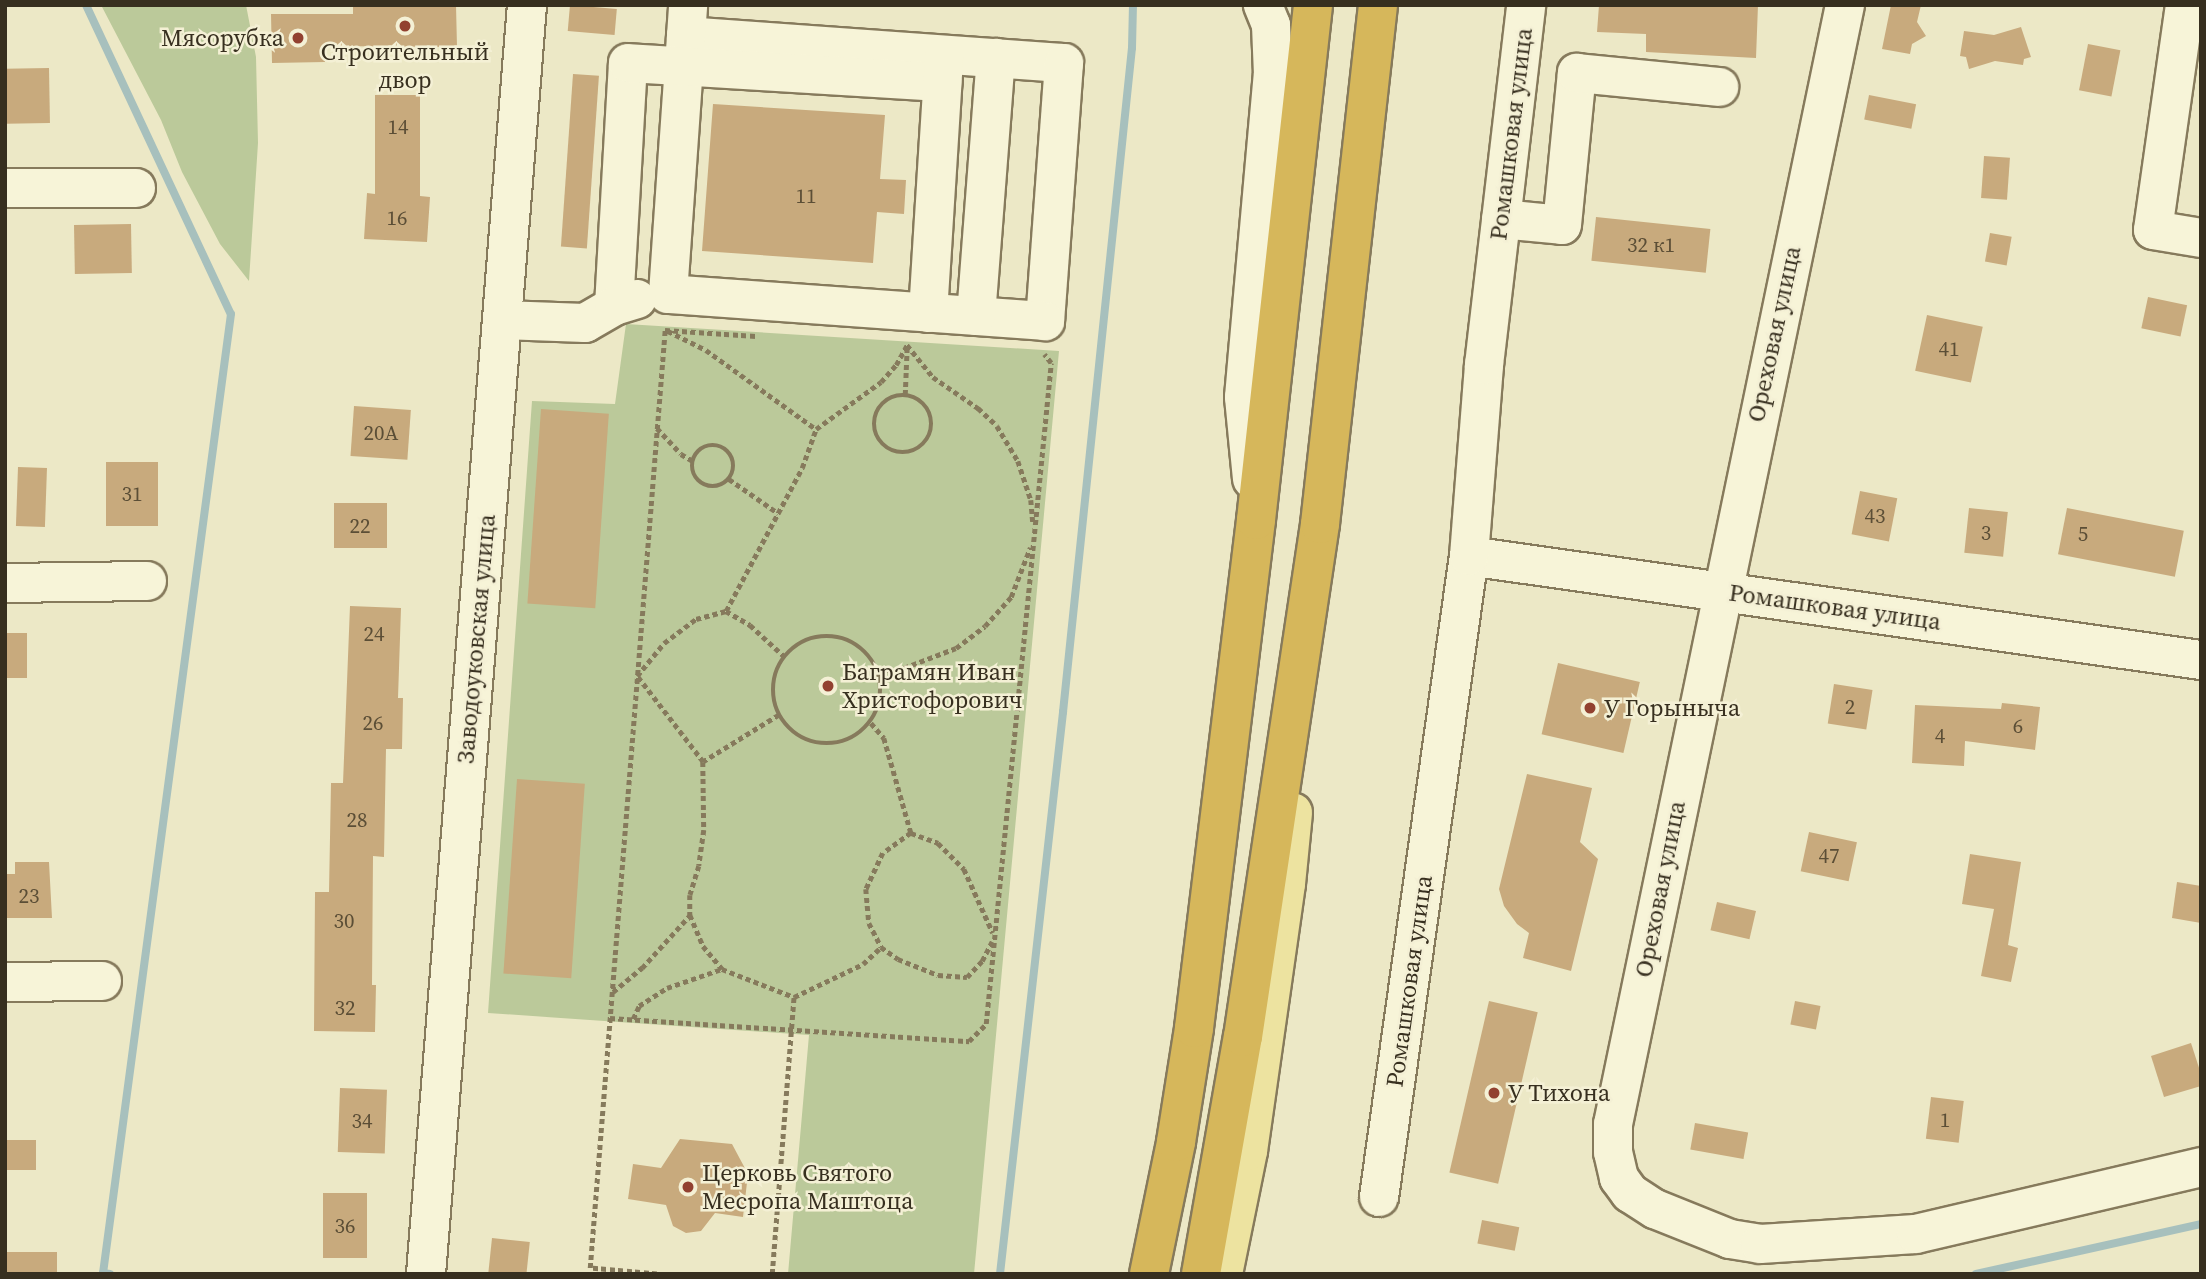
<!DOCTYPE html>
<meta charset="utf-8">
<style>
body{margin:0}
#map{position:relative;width:2206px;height:1279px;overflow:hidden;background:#ece8c6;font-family:"Source Serif 4",serif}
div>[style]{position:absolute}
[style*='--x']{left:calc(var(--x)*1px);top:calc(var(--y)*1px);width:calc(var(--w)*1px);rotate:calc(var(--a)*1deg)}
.green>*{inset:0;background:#bbc99a}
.stream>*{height:8px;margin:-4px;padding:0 4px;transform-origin:4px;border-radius:4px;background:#a7c0bd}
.building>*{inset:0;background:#c8aa7d;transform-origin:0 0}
.path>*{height:4.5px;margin-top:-2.25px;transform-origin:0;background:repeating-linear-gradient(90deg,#867a5c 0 5px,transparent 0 8.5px)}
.path>.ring{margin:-2.25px;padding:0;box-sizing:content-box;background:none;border:4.5px solid #867a5c;border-radius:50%}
.roads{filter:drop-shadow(2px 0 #867a5c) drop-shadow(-2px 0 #867a5c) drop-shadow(0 2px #867a5c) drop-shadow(0 -2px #867a5c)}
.minor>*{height:38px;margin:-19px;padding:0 19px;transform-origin:19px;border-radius:19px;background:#f7f4d8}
.major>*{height:38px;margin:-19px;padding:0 19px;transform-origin:19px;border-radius:19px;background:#ede3a0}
.highway>*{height:38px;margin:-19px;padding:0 19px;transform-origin:19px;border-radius:19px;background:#d6b75b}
.dots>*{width:19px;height:19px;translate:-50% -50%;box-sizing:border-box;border:4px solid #f4f0d5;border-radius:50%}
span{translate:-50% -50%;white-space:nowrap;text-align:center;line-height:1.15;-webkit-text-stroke:5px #f4f0d5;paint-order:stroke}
.number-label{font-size:21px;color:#5b4e36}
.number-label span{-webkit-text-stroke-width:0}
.poi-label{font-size:24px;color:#372f1f}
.right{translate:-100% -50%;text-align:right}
.left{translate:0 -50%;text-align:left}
.street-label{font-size:24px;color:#372f1f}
.frame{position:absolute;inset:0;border:7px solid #372f1f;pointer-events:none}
</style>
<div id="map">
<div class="green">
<i style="clip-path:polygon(101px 5px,246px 5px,256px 57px,258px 143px,249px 281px,220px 244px,182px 172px,161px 120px)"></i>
<i style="clip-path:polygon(626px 324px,1059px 351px,974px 1274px,788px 1274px,809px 1035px,488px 1013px,532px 401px,615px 404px)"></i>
</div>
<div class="stream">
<i style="--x:86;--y:5;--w:341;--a:64.9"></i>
<i style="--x:231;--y:314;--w:968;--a:97.6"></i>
<i style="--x:103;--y:1273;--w:7;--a:8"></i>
<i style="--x:1000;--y:1274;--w:566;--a:-83.6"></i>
<i style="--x:1063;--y:712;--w:668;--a:-84.07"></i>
<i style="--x:1132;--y:48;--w:43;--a:-88.7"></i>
<i style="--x:1976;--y:1274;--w:230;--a:-12.5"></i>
</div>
<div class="building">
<i style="clip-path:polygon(353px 5px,456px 5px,457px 47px,325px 46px,325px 62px,272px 63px,271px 14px,353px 14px)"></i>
<i style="left:570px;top:5px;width:47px;height:26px;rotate:5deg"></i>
<i style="clip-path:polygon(1599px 5px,1758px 5px,1756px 58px,1646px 52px,1646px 34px,1597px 32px)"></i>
<i style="clip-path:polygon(1891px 5px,1921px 5px,1917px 22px,1926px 36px,1912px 44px,1910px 54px,1882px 49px)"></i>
<i style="clip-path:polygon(2021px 27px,2031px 57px,2024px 59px,2023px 65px,1995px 61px,1969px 69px,1966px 57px,1960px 56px,1964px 31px,1994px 35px)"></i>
<i style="left:2088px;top:44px;width:33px;height:47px;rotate:11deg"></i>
<i style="left:49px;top:68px;width:55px;height:44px;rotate:89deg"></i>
<i style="left:573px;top:74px;width:26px;height:173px;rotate:4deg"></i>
<i style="clip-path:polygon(375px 95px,420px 95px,420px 196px,430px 197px,427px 242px,364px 239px,367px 193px,375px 194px)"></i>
<i style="left:1869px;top:95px;width:48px;height:25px;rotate:11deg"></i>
<i style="clip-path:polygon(713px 104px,885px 115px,880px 179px,906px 180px,904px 214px,877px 212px,873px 263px,702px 251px)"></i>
<i style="left:1984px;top:156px;width:26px;height:42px;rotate:4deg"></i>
<i style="left:1596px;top:217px;width:115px;height:44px;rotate:6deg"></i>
<i style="left:131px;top:224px;width:49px;height:57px;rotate:89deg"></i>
<i style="left:1990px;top:233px;width:22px;height:29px;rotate:10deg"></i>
<i style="left:2148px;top:297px;width:40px;height:32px;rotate:12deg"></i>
<i style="left:1927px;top:315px;width:57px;height:57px;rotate:12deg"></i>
<i style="left:354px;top:406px;width:57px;height:50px;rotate:4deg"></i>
<i style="left:541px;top:409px;width:68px;height:195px;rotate:4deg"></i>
<i style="left:106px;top:462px;width:52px;height:64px"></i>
<i style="left:18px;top:467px;width:29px;height:59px;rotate:2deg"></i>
<i style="left:1860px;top:491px;width:38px;height:44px;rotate:11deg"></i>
<i style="left:334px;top:503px;width:53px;height:45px"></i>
<i style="left:1969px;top:508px;width:39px;height:45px;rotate:6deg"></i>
<i style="left:2067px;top:508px;width:119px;height:47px;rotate:11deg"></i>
<i style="clip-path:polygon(350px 606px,401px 608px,398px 698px,403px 698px,402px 749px,386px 749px,384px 857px,373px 856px,372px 985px,376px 985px,375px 1032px,314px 1031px,315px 892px,329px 892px,331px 783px,343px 783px)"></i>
<i style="left:5px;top:633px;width:22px;height:45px"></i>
<i style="left:1558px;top:663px;width:84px;height:73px;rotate:13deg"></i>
<i style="left:1834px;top:684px;width:39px;height:40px;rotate:9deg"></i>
<i style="clip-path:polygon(2002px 703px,2040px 707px,2035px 750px,1965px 741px,1964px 766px,1912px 763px,1915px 705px,2001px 709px)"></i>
<i style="clip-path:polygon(1527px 774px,1592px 788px,1580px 842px,1598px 859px,1571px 971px,1523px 958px,1529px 933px,1517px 924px,1504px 906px,1499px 889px)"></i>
<i style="left:517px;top:779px;width:68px;height:195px;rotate:4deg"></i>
<i style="left:1809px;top:832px;width:49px;height:40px;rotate:12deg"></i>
<i style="clip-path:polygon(1970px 854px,2021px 862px,2008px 945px,2018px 948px,2011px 982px,1981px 976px,1994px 909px,1962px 904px)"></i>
<i style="clip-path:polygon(15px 862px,49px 862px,52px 918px,5px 918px,5px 874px,15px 874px)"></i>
<i style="clip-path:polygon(2177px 882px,2201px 886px,2201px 923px,2172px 918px)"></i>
<i style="left:1717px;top:902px;width:40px;height:29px;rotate:13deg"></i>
<i style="left:1489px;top:1001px;width:50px;height:176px;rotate:13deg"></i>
<i style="left:1795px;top:1001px;width:26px;height:24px;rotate:11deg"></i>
<i style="clip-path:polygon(2191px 1043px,2201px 1074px,2201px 1086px,2164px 1097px,2151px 1056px)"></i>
<i style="left:340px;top:1088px;width:47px;height:64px;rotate:2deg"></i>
<i style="left:1931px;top:1097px;width:33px;height:42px;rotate:7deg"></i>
<i style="left:1695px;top:1123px;width:54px;height:27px;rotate:10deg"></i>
<i style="clip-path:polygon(680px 1139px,732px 1144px,748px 1174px,743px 1217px,715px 1213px,701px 1231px,686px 1233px,673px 1226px,666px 1205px,628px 1199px,633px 1164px,661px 1168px)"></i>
<i style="left:36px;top:1140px;width:30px;height:31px;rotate:90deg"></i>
<i style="left:323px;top:1193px;width:44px;height:65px"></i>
<i style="left:1482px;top:1220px;width:38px;height:24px;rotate:11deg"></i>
<i style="left:492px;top:1238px;width:38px;height:36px;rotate:6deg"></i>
<i style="left:5px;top:1252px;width:52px;height:22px"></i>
</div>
<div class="path">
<i style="--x:668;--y:331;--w:42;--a:26.6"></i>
<i style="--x:706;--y:350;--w:135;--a:35.7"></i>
<i class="ring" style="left:874px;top:395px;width:53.5px;height:53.5px"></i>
<i style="--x:905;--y:395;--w:49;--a:-87.7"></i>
<i style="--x:657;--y:428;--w:35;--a:47"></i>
<i style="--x:681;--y:454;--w:14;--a:30"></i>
<i class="ring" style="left:692px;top:445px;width:37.5px;height:37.5px"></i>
<i style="--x:729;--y:479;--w:60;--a:34.8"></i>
<i style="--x:726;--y:611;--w:162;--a:-62"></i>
<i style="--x:802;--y:468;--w:41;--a:-70.3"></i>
<i style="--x:816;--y:429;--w:80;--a:-35.9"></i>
<i style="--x:881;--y:382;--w:23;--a:-49"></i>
<i style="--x:896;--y:365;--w:23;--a:-61"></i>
<i style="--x:907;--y:345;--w:41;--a:50.9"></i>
<i style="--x:933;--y:377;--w:55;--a:34.6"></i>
<i style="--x:978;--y:408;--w:26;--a:43"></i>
<i style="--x:997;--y:426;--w:41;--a:59"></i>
<i style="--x:1018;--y:461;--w:41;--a:71.6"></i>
<i style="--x:1031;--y:500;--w:22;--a:85"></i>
<i class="ring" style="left:773px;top:636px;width:103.5px;height:103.5px"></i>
<i style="--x:880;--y:677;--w:81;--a:-20.9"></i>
<i style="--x:956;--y:648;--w:36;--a:-37"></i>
<i style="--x:985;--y:626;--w:39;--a:-48"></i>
<i style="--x:1011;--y:597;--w:53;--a:-68.8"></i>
<i style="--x:779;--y:715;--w:89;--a:148.3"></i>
<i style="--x:703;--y:762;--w:68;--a:89.2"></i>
<i style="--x:704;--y:830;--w:36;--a:98"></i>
<i style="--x:699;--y:866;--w:30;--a:107"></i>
<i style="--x:690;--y:895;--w:20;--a:90"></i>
<i style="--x:690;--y:915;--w:34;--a:67"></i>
<i style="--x:703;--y:946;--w:30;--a:50"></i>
<i style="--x:722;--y:969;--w:77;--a:21.3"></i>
<i style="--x:794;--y:997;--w:76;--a:-25.6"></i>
<i style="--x:863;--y:964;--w:25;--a:-43"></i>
<i style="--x:871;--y:723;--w:20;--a:49"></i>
<i style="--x:884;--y:738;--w:99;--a:74.1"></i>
<i style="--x:911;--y:833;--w:29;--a:20"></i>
<i style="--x:938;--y:843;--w:37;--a:45"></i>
<i style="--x:964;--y:869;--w:70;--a:65.6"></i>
<i style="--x:703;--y:762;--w:108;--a:-127.5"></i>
<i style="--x:637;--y:676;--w:43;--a:-50.7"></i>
<i style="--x:664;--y:643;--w:40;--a:-37"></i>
<i style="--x:696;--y:619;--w:31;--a:-15"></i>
<i style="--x:726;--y:611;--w:28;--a:30"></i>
<i style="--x:750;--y:625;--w:47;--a:42.4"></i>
<i style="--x:911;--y:833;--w:34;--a:144"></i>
<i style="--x:883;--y:853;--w:40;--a:115"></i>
<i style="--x:866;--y:889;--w:34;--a:85"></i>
<i style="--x:869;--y:923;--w:27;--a:63"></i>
<i style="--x:881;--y:947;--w:21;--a:35"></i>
<i style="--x:898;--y:959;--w:43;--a:21.8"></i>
<i style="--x:938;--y:975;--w:29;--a:4"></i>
<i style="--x:967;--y:977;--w:22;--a:-47"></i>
<i style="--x:982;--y:961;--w:22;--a:-63"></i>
<i style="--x:613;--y:992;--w:38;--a:-40"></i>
<i style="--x:642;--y:968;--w:72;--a:-47.8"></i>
<i style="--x:610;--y:1018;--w:360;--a:3.7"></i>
<i style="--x:969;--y:1041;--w:24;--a:-45"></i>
<i style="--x:986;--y:1024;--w:664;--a:-84.38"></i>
<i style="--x:1051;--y:363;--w:11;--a:-128"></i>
<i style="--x:633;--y:1019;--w:14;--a:-65"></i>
<i style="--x:639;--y:1006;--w:33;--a:-33"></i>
<i style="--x:667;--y:988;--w:58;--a:-19.1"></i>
<i style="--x:657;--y:1274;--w:67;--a:-174.9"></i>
<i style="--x:590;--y:1268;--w:941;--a:-85.43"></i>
<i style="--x:665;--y:330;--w:91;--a:3.8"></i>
<i style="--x:772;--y:1274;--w:278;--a:-85.5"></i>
</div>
<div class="roads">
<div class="minor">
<i style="--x:1845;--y:5;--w:1143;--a:101.71"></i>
<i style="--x:1613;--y:1124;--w:28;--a:90"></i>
<i style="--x:1613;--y:1152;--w:27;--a:77"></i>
<i style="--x:1619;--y:1178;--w:19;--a:54"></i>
<i style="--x:1630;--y:1193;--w:30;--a:33"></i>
<i style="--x:1655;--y:1209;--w:81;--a:21.8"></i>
<i style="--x:1730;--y:1239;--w:30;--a:9"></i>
<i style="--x:1760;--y:1244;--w:156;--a:-3.7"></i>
<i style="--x:1916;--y:1234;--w:293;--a:-13.2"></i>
<i style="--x:2185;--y:5;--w:227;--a:98.1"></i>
<i style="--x:2153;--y:230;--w:49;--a:9.5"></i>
<i style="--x:686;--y:36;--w:379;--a:4.1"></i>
<i style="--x:1064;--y:63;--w:259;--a:94.2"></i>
<i style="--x:1045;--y:321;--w:378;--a:-175.9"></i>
<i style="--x:668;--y:294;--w:259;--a:-86"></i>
<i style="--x:686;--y:36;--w:31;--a:-86"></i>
<i style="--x:5;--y:188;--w:131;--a:0"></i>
<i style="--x:1501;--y:219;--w:61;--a:5.6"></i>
<i style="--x:1562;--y:225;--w:153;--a:-84.4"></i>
<i style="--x:1577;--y:73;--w:143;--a:5.6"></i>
<i style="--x:614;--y:306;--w:243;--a:-86.7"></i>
<i style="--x:628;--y:63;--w:315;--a:3.5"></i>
<i style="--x:928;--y:313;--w:257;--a:-86.4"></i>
<i style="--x:976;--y:316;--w:259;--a:-85.6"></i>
<i style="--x:502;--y:320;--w:83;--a:2.1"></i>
<i style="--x:585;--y:323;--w:34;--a:-30"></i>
<i style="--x:614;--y:306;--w:24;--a:-17"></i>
<i style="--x:1252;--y:479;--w:82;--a:-95.6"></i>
<i style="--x:1244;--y:397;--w:323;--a:-84.9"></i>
<i style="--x:1273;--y:75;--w:50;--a:-92.3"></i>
<i style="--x:1271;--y:25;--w:22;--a:-112"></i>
<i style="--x:1469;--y:556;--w:739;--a:8.09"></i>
<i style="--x:5;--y:583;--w:142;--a:-0.8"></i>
<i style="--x:5;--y:982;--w:97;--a:-0.6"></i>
<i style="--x:1379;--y:1197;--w:647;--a:-82.01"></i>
<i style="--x:1469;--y:556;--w:192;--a:-85.5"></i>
<i style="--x:1484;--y:365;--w:362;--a:-83.3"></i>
<i style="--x:426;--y:1274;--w:1273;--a:-85.45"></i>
</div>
<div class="major">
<i style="--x:1223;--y:1274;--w:126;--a:-78.5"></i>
<i style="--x:1248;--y:1151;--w:270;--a:-81.9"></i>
<i style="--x:1286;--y:884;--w:72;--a:-84.4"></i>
</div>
<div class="highway">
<i style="--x:1149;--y:1274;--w:135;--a:-78.4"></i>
<i style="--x:1176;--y:1142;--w:115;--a:-81"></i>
<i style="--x:1194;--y:1028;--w:512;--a:-83.04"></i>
<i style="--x:1256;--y:520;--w:518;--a:-83.68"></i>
<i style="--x:1201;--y:1274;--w:241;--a:-80"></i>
<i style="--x:1243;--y:1037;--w:519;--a:-81.46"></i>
<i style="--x:1320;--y:524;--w:522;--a:-83.62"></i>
</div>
</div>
<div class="dots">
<i style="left:405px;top:26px;background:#924130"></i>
<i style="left:298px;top:38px;background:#924130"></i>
<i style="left:828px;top:686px;background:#924130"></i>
<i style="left:1590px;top:708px;background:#924130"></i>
<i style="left:1494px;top:1093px;background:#924130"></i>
<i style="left:688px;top:1187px;background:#924130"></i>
</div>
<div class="number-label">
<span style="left:398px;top:127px">14</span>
<span style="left:806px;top:196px">11</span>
<span style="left:397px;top:218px">16</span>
<span style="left:1651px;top:245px">32 к1</span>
<span style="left:1949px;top:349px">41</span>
<span style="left:381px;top:433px">20А</span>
<span style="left:132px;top:494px">31</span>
<span style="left:1875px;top:516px">43</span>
<span style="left:360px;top:526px">22</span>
<span style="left:1986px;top:533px">3</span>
<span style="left:2083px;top:534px">5</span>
<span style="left:374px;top:634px">24</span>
<span style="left:1850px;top:707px">2</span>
<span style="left:373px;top:723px">26</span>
<span style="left:2018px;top:726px">6</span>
<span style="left:1940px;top:736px">4</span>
<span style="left:357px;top:820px">28</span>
<span style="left:1829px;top:856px">47</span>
<span style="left:29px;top:896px">23</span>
<span style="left:344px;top:921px">30</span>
<span style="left:345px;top:1008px">32</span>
<span style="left:1945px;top:1120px">1</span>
<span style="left:362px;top:1121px">34</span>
<span style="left:345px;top:1226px">36</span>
</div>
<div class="poi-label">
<span class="right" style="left:284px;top:38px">Мясорубка</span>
<span style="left:405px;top:66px">Строительный<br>двор</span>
<span class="left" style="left:842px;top:686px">Баграмян Иван<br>Христофорович</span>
<span class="left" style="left:1604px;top:708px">У Горыныча</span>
<span class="left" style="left:1508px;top:1093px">У Тихона</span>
<span class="left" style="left:702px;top:1187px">Церковь Святого<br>Месропа Маштоца</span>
</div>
<div class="street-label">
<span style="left:1511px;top:134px;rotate:-83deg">Ромашковая улица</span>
<span style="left:1774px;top:334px;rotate:-78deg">Ореховая улица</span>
<span style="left:1835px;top:607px;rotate:8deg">Ромашковая улица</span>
<span style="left:476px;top:639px;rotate:-85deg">Заводоуковская улица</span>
<span style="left:1660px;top:889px;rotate:-79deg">Ореховая улица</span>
<span style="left:1409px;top:981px;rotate:-82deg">Ромашковая улица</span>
</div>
<div class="frame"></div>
</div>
